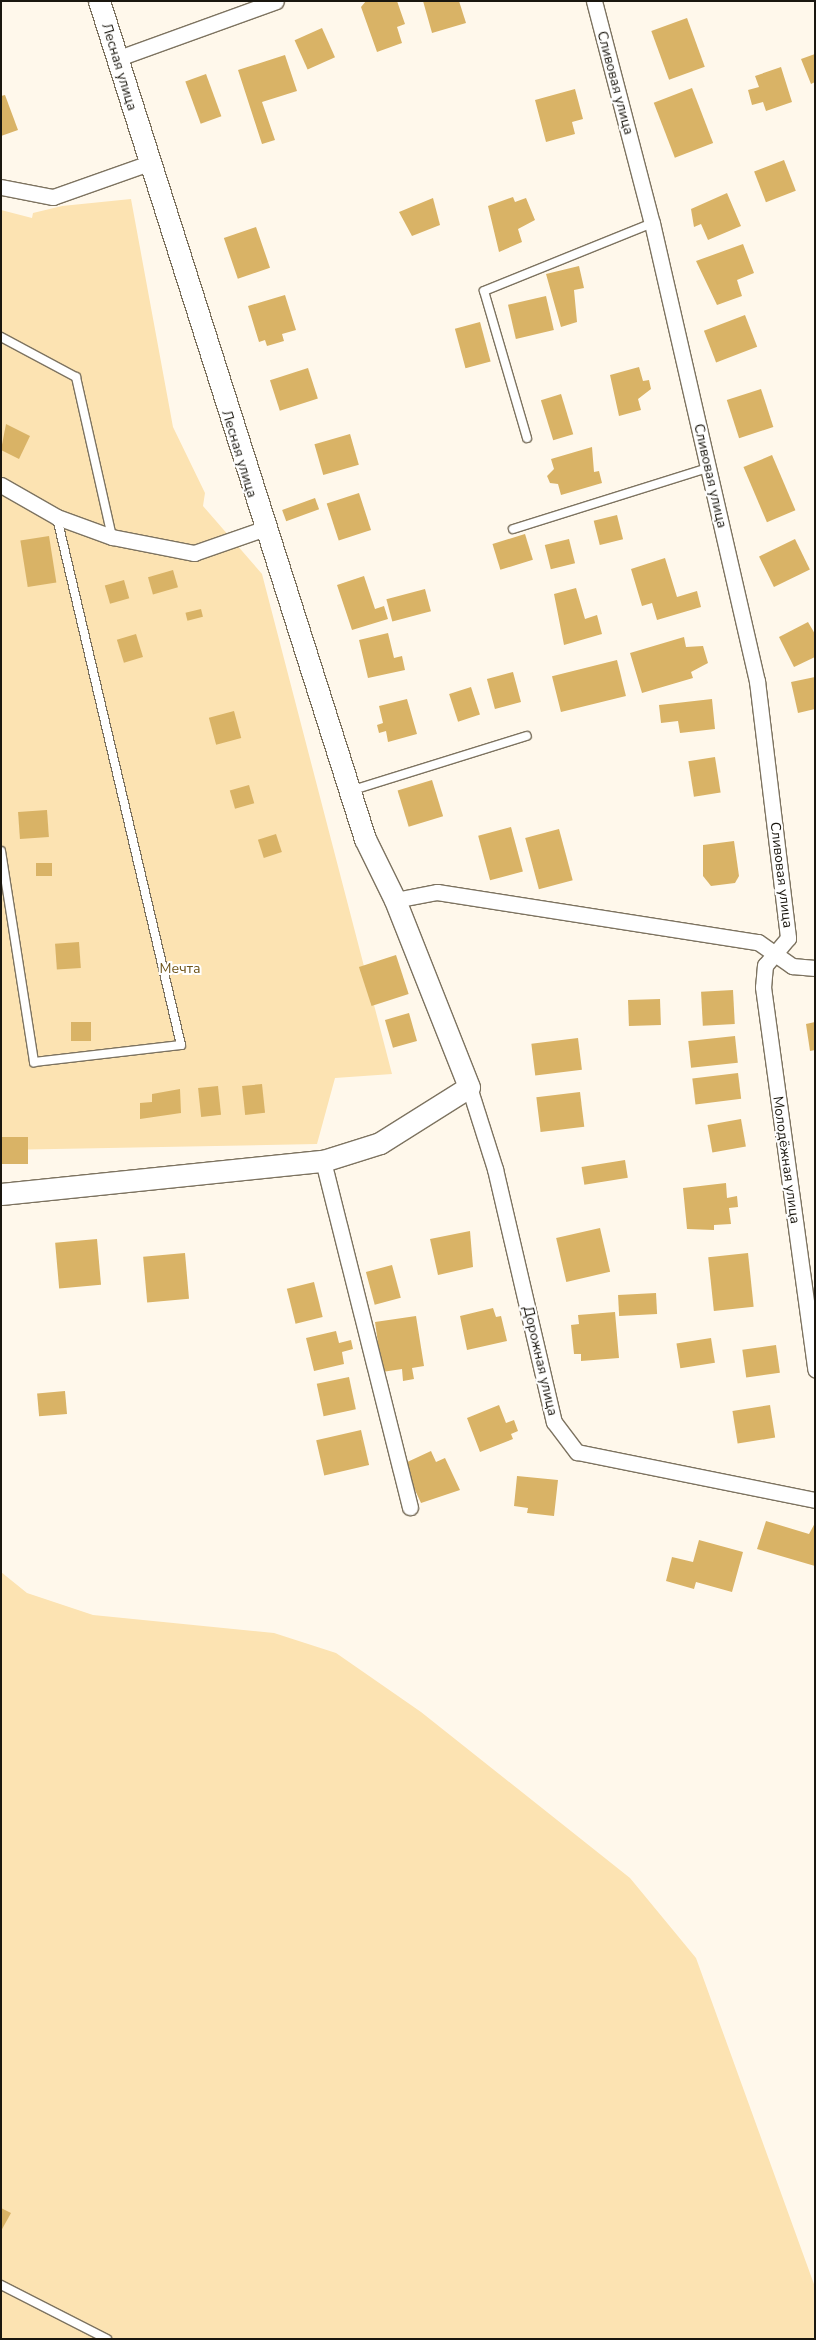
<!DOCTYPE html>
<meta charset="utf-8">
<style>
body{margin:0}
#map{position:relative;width:816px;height:2340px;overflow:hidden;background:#fff8eb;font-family:"Nunito Sans",sans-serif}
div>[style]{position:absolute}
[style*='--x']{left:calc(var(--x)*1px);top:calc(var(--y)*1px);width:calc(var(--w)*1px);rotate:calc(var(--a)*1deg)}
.green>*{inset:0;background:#fce3b2}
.building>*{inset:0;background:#d9b366;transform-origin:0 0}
.roads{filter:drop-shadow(1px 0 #7d7360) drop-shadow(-1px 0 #7d7360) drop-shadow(0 1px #7d7360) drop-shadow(0 -1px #7d7360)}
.lane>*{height:8px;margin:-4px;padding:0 4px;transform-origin:4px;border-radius:4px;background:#fff}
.street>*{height:15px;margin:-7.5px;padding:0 7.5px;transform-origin:7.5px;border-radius:7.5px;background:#fff}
.secondary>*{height:21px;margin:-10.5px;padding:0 10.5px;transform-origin:10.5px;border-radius:10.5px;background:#fff}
span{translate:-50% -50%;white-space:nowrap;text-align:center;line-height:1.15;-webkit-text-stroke:4px #fff;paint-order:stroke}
.street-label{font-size:14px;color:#1a170f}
.park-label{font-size:14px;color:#6d5318}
.frame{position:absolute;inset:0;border:2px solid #1a170f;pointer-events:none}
</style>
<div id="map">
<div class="green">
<i style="clip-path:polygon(131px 199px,173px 427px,205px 493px,203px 506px,262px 574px,392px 1074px,335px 1078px,317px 1144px,1px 1150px,1px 210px,32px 218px,33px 213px,62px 206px)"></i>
<i style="clip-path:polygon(1px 1572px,27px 1593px,93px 1615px,274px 1633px,336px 1653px,421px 1712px,630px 1878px,696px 1958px,815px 2287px,815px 2339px,1px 2339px)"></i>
</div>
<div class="building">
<i style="clip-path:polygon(366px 1px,397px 1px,405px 24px,397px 27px,402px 43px,377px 52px,361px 7px)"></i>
<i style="clip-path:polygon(423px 1px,459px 1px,466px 23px,432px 33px)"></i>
<i style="left:687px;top:18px;width:52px;height:38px;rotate:70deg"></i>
<i style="left:322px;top:28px;width:32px;height:30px;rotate:66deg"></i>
<i style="clip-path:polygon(815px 54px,815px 82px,811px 84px,801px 59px)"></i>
<i style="clip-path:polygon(285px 55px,297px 91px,262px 102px,275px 140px,262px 144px,238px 70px)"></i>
<i style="clip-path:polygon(781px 67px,792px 102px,766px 111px,763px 102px,752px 105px,748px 90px,759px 87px,755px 76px)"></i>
<i style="left:206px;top:74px;width:45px;height:22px;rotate:70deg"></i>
<i style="left:692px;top:88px;width:59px;height:41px;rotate:69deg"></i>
<i style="clip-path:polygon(575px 89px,583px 119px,572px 122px,575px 134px,546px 142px,535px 100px)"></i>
<i style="clip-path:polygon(5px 95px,18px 130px,1px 136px,1px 96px)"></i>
<i style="left:784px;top:160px;width:33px;height:32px;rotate:69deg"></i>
<i style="clip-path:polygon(727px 193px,741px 226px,708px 240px,701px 224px,694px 227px,691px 209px)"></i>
<i style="clip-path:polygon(513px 197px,515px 202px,526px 198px,535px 220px,518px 229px,522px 242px,499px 252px,488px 206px)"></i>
<i style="clip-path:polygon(433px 198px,440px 225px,412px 236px,399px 212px)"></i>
<i style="left:256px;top:227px;width:43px;height:34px;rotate:71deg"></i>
<i style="clip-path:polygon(743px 244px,754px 273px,737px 280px,742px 296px,717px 305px,696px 261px)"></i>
<i style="clip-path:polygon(579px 266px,584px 288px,574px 290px,577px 322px,561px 327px,546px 274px)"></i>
<i style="clip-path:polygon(285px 295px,296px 330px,282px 334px,284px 341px,267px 346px,265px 340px,259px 342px,248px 306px)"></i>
<i style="left:546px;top:296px;width:35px;height:39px;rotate:77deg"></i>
<i style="left:745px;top:315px;width:34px;height:44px;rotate:69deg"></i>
<i style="left:480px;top:322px;width:41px;height:26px;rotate:75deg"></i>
<i style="clip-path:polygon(639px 367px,643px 381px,649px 380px,651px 389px,638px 399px,641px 410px,619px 416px,610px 375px)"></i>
<i style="left:308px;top:368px;width:32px;height:40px;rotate:72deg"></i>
<i style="left:761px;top:389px;width:40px;height:36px;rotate:72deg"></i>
<i style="left:561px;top:394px;width:42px;height:21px;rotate:73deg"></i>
<i style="clip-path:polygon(6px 424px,30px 436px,19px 459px,1px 450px)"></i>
<i style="left:350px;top:434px;width:32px;height:37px;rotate:74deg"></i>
<i style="clip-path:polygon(592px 447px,594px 472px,599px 471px,602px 483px,561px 495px,558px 484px,550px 483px,547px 476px,554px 469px,551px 459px)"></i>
<i style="left:772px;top:455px;width:60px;height:31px;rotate:67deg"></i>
<i style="left:359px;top:493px;width:39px;height:34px;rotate:72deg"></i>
<i style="left:315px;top:498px;width:12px;height:35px;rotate:70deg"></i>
<i style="left:617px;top:515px;width:25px;height:24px;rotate:76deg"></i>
<i style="left:525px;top:534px;width:27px;height:34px;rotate:73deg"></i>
<i style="left:49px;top:536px;width:47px;height:29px;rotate:81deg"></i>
<i style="left:569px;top:539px;width:25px;height:25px;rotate:76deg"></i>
<i style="left:795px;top:539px;width:34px;height:40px;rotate:64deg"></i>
<i style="clip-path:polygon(665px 558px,677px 597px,697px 591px,701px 607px,657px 620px,652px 603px,642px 606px,631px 569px)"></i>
<i style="left:173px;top:570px;width:18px;height:26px;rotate:74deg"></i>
<i style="clip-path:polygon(364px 576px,375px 609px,384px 606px,388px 619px,352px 630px,337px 585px)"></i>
<i style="left:124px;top:580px;width:19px;height:20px;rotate:74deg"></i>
<i style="clip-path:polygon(576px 588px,585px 619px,597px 615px,602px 634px,564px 645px,554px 594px)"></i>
<i style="left:425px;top:589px;width:23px;height:40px;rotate:75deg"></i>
<i style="left:201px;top:609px;width:8px;height:16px;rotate:76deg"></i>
<i style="clip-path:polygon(808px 622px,815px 634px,815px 657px,794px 667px,779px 637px)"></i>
<i style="clip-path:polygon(388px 633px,394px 658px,402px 656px,405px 670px,368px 678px,359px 640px)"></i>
<i style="left:136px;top:634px;width:24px;height:20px;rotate:73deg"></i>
<i style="clip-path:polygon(684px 637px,686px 647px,703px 646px,708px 663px,691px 672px,693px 678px,642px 693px,630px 653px)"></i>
<i style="left:617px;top:660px;width:37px;height:67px;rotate:76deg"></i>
<i style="left:513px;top:672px;width:31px;height:27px;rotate:75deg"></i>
<i style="clip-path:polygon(815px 677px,815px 709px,798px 713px,791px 682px)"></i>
<i style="left:471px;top:687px;width:29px;height:23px;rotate:72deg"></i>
<i style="clip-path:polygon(407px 699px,417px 734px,388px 742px,386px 731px,379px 733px,377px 725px,383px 723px,379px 706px)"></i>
<i style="clip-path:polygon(712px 699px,715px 729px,680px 733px,678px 721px,661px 723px,659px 705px)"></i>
<i style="left:234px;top:711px;width:28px;height:26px;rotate:75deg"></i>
<i style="left:715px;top:757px;width:36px;height:27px;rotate:81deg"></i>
<i style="left:432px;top:780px;width:38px;height:36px;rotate:73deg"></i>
<i style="left:249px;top:785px;width:19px;height:20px;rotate:74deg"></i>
<i style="left:47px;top:810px;width:27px;height:29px;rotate:86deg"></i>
<i style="left:511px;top:827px;width:46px;height:34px;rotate:75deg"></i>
<i style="left:559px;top:829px;width:53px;height:35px;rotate:75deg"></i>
<i style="left:276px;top:834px;width:19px;height:19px;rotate:72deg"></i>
<i style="clip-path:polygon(734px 841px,739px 876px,735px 883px,711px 886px,703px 876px,703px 845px)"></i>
<i style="left:36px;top:863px;width:16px;height:13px"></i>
<i style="left:79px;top:942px;width:26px;height:24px;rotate:86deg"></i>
<i style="left:396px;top:955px;width:41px;height:39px;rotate:72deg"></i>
<i style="left:733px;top:990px;width:34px;height:32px;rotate:87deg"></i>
<i style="left:660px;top:999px;width:26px;height:32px;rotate:88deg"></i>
<i style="left:409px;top:1013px;width:29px;height:25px;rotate:74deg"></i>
<i style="left:91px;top:1022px;width:19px;height:20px;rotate:90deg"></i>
<i style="clip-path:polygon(815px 1022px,815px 1050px,810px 1051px,806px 1024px)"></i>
<i style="left:735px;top:1036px;width:27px;height:47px;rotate:84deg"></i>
<i style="left:578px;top:1038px;width:32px;height:47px;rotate:83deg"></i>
<i style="left:738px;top:1073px;width:26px;height:46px;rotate:83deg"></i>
<i style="left:262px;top:1084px;width:29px;height:20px;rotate:84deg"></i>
<i style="left:218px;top:1086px;width:29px;height:20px;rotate:84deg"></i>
<i style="clip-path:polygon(180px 1089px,181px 1113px,140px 1119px,140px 1103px,152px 1102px,152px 1094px)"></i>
<i style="left:580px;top:1092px;width:35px;height:44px;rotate:83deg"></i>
<i style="left:741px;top:1119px;width:28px;height:34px;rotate:80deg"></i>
<i style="left:1px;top:1137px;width:27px;height:27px"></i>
<i style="left:625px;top:1160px;width:18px;height:44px;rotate:81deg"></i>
<i style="clip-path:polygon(726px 1183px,727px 1198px,737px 1196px,738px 1207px,729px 1208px,731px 1224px,714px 1225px,714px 1230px,687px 1229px,683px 1188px)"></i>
<i style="left:600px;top:1228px;width:45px;height:45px;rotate:77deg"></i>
<i style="clip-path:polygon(470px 1231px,473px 1267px,438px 1275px,430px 1239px)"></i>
<i style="left:97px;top:1239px;width:46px;height:42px;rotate:85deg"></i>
<i style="left:185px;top:1253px;width:46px;height:42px;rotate:85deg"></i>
<i style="left:748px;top:1253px;width:54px;height:40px;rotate:84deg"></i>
<i style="left:392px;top:1265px;width:34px;height:27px;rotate:75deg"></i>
<i style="left:314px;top:1282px;width:36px;height:28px;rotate:76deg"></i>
<i style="left:656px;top:1293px;width:21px;height:38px;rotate:87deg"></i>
<i style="clip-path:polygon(493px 1308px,496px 1317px,501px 1316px,507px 1341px,467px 1350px,460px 1316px)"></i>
<i style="clip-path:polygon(615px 1312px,619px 1358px,581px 1361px,581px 1354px,574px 1354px,571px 1325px,579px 1324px,578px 1315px)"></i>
<i style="clip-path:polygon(416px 1316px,424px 1366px,412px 1368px,414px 1379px,403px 1381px,402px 1369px,382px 1372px,375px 1322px)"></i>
<i style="clip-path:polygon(336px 1331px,339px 1343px,351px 1340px,353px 1349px,342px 1352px,344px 1364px,314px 1371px,306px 1338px)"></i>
<i style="left:711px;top:1338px;width:25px;height:35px;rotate:81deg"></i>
<i style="left:776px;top:1345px;width:28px;height:34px;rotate:82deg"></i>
<i style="left:349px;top:1377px;width:33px;height:33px;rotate:78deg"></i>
<i style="left:65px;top:1391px;width:23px;height:28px;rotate:85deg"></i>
<i style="clip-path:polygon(499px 1405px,506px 1423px,514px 1420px,518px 1431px,511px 1434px,513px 1439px,480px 1452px,467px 1418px)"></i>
<i style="left:770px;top:1405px;width:33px;height:38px;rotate:81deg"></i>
<i style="left:361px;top:1430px;width:36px;height:46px;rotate:77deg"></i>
<i style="clip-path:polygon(431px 1451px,436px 1462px,445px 1458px,460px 1490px,421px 1503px,403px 1464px)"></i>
<i style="clip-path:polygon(517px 1476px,558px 1480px,554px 1516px,527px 1513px,528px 1508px,514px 1506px)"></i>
<i style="clip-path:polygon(766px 1521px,809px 1534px,815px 1523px,815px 1566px,757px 1549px)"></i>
<i style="clip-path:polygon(699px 1540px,743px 1552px,732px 1592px,696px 1582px,694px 1589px,666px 1581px,672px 1557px,693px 1562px)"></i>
<i style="clip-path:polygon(1px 2208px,11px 2213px,1px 2231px)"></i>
</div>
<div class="roads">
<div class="lane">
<i style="--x:1;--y:337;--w:85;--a:28.1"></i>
<i style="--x:76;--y:377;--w:164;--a:77.3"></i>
<i style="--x:527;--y:438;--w:153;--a:-106.3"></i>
<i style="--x:484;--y:291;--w:181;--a:-22"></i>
<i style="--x:513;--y:529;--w:204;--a:-17.4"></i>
<i style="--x:350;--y:791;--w:185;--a:-17.3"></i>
<i style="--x:1;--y:851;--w:214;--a:81.1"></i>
<i style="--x:34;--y:1062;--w:148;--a:-6.6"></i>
<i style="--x:181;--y:1045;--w:541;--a:-103.24"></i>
<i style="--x:1;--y:2285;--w:119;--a:27"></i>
</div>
<div class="street">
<i style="--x:594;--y:1;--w:229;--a:75.4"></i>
<i style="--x:652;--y:223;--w:470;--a:77.1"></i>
<i style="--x:757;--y:681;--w:259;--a:83.1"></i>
<i style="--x:788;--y:938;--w:35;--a:130"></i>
<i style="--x:765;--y:965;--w:22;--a:95"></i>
<i style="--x:763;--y:987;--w:386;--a:82.2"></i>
<i style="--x:116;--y:59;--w:170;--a:-19.9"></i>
<i style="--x:1;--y:187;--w:53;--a:10.9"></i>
<i style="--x:53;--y:197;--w:102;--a:-19.5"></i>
<i style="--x:1;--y:485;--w:64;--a:29.7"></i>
<i style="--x:57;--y:517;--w:59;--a:20"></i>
<i style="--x:112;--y:537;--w:84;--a:11"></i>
<i style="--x:194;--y:553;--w:73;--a:-19.2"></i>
<i style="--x:395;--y:900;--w:43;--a:-10.8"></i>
<i style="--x:437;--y:892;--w:325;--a:8.9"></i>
<i style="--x:758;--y:942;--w:42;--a:35.2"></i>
<i style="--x:792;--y:966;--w:23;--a:5"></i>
<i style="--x:469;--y:1087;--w:86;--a:72.4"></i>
<i style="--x:495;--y:1169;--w:260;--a:76.9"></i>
<i style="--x:554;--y:1422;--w:38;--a:53"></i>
<i style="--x:577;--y:1452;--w:243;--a:11.4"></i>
<i style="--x:323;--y:1161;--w:357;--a:75.9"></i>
</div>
<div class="secondary">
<i style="--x:1;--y:1194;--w:324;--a:-5.9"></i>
<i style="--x:323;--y:1161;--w:60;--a:-17.5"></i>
<i style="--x:380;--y:1143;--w:105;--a:-32.2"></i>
<i style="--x:469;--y:1087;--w:201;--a:-111.6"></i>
<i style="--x:395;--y:900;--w:68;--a:-116.2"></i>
<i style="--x:365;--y:839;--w:879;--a:-107.61"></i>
</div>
</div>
<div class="street-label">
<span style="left:119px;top:67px;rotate:73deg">Лесная улица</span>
<span style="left:615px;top:83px;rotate:75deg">Сливовая улица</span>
<span style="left:239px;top:454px;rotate:73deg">Лесная улица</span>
<span style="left:710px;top:476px;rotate:77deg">Сливовая улица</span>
<span style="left:781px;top:875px;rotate:83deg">Сливовая улица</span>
<span style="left:786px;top:1160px;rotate:82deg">Молодёжная улица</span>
<span style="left:540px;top:1361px;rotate:77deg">Дорожная улица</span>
</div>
<div class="park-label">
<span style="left:180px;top:969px">Мечта</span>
</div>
<div class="frame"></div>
</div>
